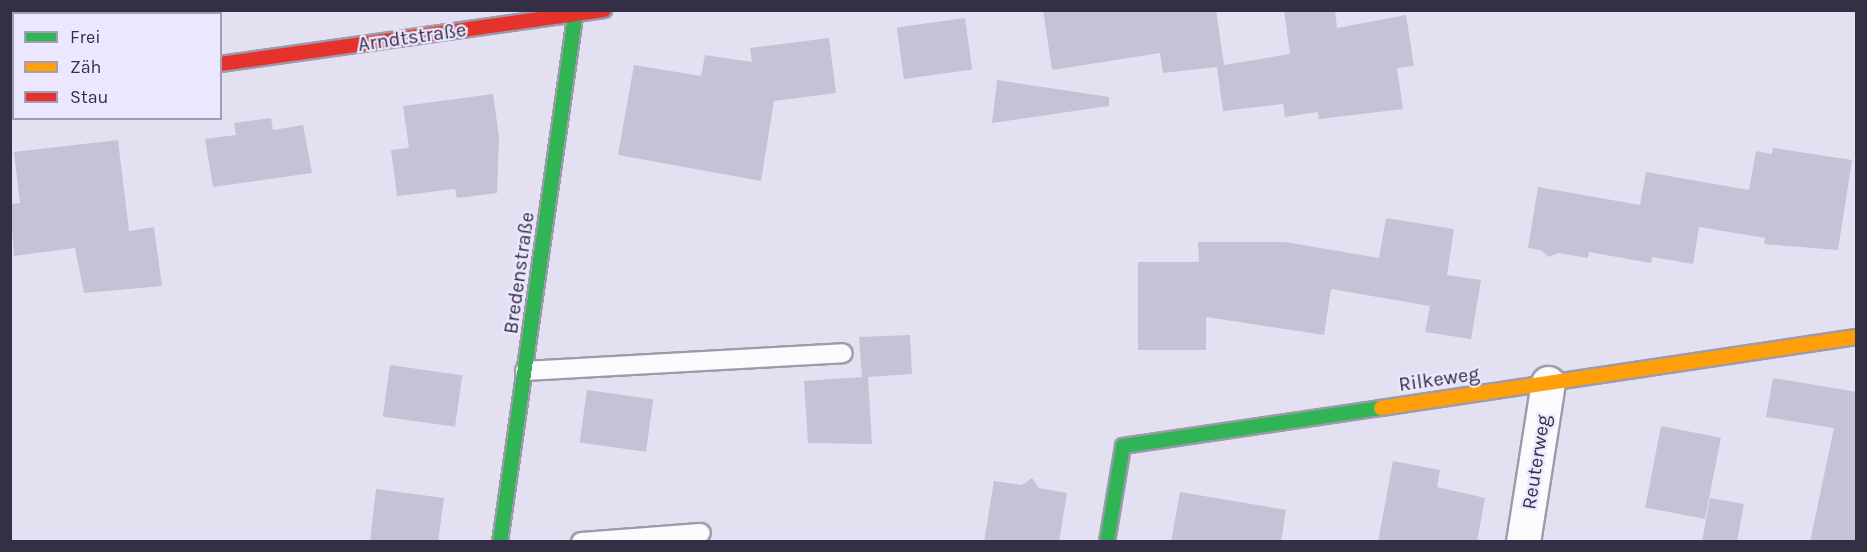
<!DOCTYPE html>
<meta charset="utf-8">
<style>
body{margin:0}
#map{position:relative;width:1867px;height:552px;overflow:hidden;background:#e3e0f2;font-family:Karla,sans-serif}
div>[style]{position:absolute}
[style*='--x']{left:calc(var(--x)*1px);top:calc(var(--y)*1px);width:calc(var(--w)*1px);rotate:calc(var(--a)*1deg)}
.building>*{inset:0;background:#c6c2d5;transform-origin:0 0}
.roads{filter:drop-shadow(2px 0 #9d9aaa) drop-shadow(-2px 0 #9d9aaa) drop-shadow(0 2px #9d9aaa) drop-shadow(0 -2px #9d9aaa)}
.lane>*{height:18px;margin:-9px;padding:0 9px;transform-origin:9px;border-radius:9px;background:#fbfafd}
.street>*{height:33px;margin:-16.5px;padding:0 16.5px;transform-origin:16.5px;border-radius:16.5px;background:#fbfafd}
.fast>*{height:14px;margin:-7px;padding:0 7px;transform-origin:7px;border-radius:7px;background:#30b455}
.slow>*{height:14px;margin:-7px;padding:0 7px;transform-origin:7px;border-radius:7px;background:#ff9f0a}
.jam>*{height:14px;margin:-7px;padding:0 7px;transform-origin:7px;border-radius:7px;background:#e5322d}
span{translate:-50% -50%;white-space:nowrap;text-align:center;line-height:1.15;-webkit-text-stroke:4.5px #ebe7fe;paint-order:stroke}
.street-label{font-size:20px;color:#342f45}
.frame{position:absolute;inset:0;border:12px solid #342f45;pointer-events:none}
.legend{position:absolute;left:12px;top:12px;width:210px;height:108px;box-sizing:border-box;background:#ebe7fe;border:2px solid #a29db4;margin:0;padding:8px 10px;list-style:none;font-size:18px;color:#342f45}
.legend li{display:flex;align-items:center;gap:12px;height:30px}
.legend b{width:30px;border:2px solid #a29db4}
</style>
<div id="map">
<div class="building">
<i style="clip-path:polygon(1043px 10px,1216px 10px,1224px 65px,1290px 54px,1284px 10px,1335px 10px,1337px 28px,1406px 15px,1414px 66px,1397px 68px,1403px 109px,1319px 119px,1318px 112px,1285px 117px,1283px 104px,1223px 111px,1217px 67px,1163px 73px,1160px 53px,1052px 70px)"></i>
<i style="left:965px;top:18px;width:52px;height:69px;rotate:82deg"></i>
<i style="clip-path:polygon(829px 38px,836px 93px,774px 101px,761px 181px,618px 155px,634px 65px,701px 76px,705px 55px,752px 62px,750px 48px)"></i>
<i style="clip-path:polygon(997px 80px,1109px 97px,1109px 106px,992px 123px)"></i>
<i style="clip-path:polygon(493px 94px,499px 137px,497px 193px,457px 198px,455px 189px,397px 196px,391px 150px,409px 148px,403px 106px)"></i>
<i style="clip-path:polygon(271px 118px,273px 130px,303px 125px,312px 173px,213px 187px,205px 139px,236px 135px,234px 123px)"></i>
<i style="clip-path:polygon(118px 140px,129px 231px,154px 227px,162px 286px,84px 293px,75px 248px,14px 256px,10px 204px,20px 203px,14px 152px)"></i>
<i style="clip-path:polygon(1773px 148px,1852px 160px,1838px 250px,1764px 244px,1765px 238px,1699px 227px,1693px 264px,1652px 257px,1651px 263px,1589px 252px,1588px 258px,1558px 253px,1549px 257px,1541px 250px,1528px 248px,1538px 187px,1640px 205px,1646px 172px,1749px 190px,1756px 151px,1772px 154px)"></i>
<i style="clip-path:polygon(1386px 218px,1454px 229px,1447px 275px,1481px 280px,1471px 339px,1425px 332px,1430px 306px,1331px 289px,1324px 335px,1206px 317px,1206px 350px,1138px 350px,1138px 262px,1199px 262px,1198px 242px,1285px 242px,1379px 258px)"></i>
<i style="clip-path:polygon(910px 335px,912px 374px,868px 377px,872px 444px,808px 443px,804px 381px,862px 377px,859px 337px)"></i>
<i style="left:390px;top:365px;width:73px;height:52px;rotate:8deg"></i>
<i style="clip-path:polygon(1773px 378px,1857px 392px,1857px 542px,1810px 542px,1834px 428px,1766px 417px)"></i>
<i style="left:587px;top:390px;width:67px;height:53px;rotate:8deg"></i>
<i style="left:1661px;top:426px;width:61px;height:83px;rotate:11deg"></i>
<i style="clip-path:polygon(1393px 461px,1440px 470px,1437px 487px,1485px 498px,1477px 542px,1378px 542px)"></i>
<i style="clip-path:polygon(1032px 478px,1039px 488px,1067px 493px,1059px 542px,984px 542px,994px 481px,1022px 485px)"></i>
<i style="clip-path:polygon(376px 489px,444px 498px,438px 542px,370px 541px)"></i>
<i style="clip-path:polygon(1180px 492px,1286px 510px,1281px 542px,1171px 542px)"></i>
<i style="clip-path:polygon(1710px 498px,1744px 504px,1737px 542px,1702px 542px)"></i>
</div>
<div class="roads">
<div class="lane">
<i style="--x:525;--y:371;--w:318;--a:-3.2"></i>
<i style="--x:581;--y:542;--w:120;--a:-4.3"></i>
</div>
<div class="street">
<i style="--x:10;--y:94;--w:4;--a:-14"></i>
<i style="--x:1523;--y:542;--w:161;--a:-81.1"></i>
</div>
<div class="fast">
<i style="--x:500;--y:542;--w:537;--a:-81.87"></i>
<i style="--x:1107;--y:542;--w:97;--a:-80.5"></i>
<i style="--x:1123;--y:446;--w:261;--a:-8.4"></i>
</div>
<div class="slow">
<i style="--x:1381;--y:408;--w:480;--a:-8.5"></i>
</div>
<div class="jam">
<i style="--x:220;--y:64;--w:388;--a:-8"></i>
</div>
</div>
<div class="street-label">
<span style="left:412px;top:37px;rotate:-8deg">Arndtstraße</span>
<span style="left:519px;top:273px;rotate:-82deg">Bredenstraße</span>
<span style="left:1439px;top:379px;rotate:-8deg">Rilkeweg</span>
<span style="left:1536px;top:462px;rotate:-81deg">Reuterweg</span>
</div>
<div class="frame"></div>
<ul class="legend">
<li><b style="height:8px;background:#30b455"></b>Frei</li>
<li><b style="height:8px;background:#ff9f0a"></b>Zäh</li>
<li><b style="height:8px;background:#e5322d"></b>Stau</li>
</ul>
</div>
